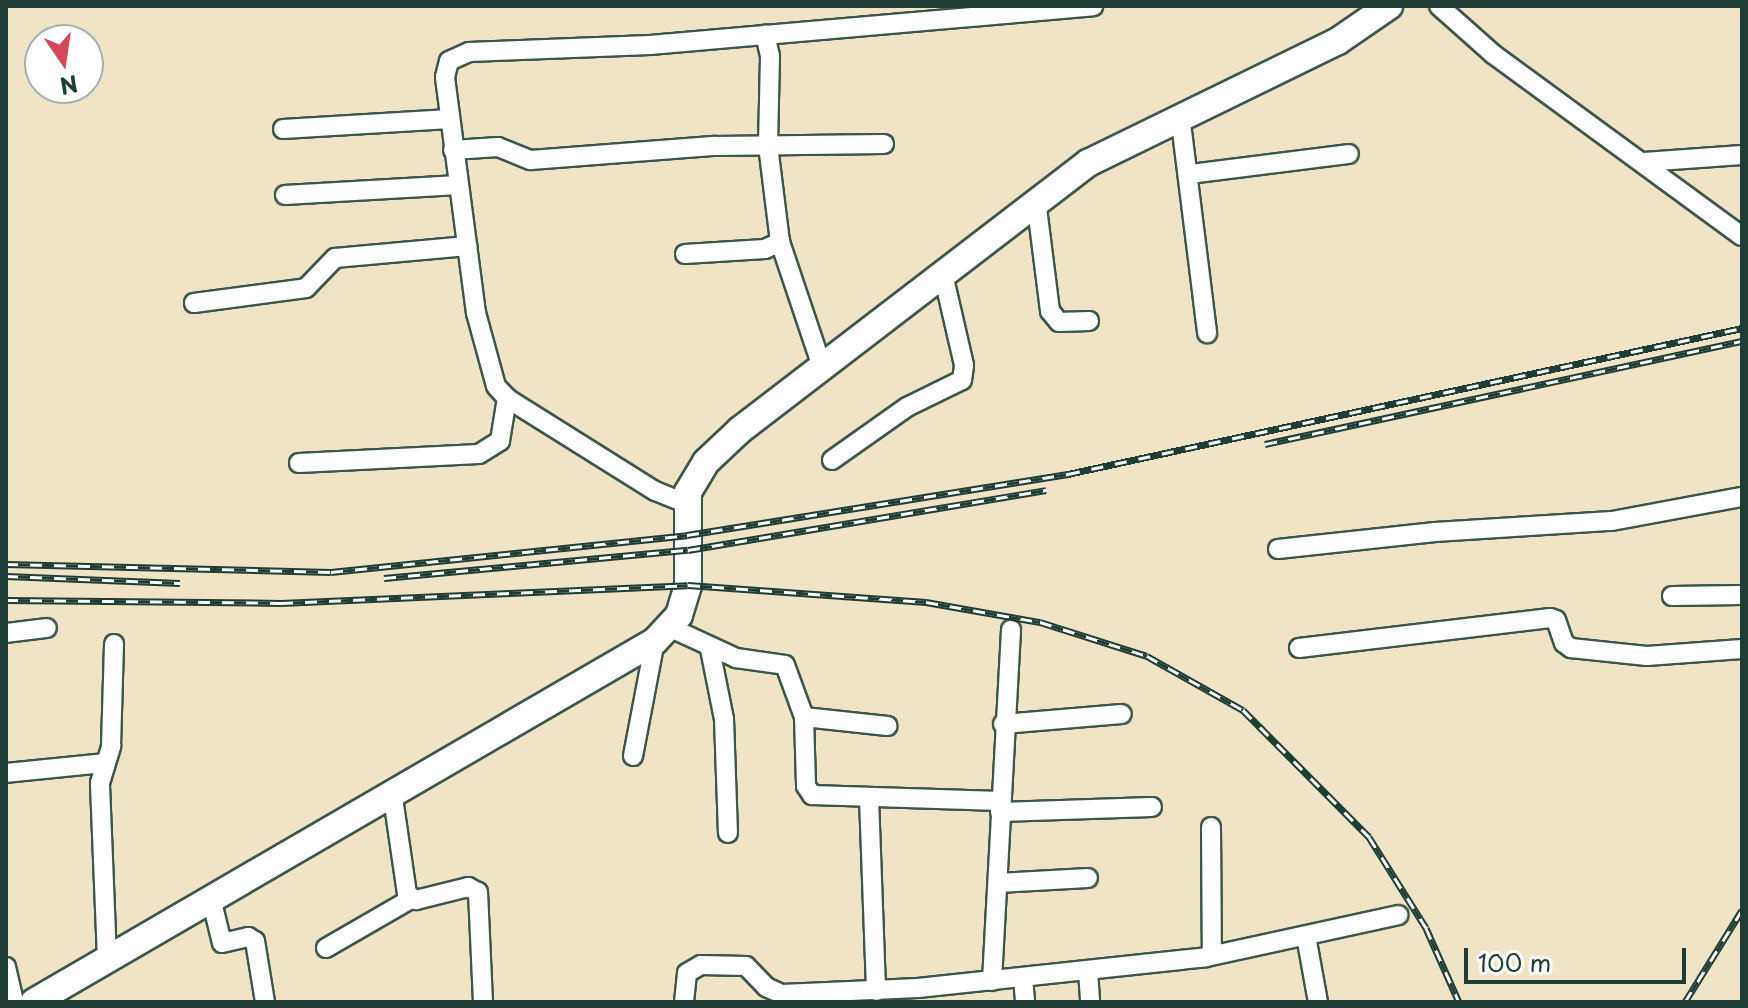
<!DOCTYPE html>
<style>
body{margin:0}
#map{position:relative;width:1748px;height:1008px;overflow:hidden;background:#f0e4c7;font-family:"Playpen Sans",sans-serif}
div>[style]{position:absolute}
[style*='--x']{left:calc(var(--x)*1px);top:calc(var(--y)*1px);width:calc(var(--w)*1px);rotate:calc(var(--a)*1deg)}
.roads{filter:drop-shadow(2px 0 #3e564a) drop-shadow(-2px 0 #3e564a) drop-shadow(0 2px #3e564a) drop-shadow(0 -2px #3e564a)}
.minor>*{height:18px;margin:-9px;padding:0 9px;transform-origin:9px;border-radius:9px;background:#fff}
.highway>*{height:26px;margin:-13px;padding:0 13px;transform-origin:13px;border-radius:13px;background:#fff}
.rail>*{height:7px;margin-top:-3.5px;transform-origin:0;background:repeating-linear-gradient(90deg,#fff 0 12px,#1f3d34 0 24px);box-sizing:border-box;border-block:2px solid #1f3d34}
span{translate:-50% -50%;white-space:nowrap;text-align:center;line-height:1.15;-webkit-text-stroke:6px #fff;paint-order:stroke}
.frame{position:absolute;inset:0;border:8px solid #1f3d34;pointer-events:none}
.north{position:absolute;left:24px;top:24px;width:80px;height:80px;box-sizing:border-box;background:#fff;border:2px solid #a5b1ae;border-radius:50%;rotate:167deg;font-size:22px;font-weight:700;line-height:32px;text-align:center;color:#1f3d34}
.north::after{content:'';display:block;margin:auto;width:28px;height:36px;background:#d1495b;clip-path:polygon(50% 0,100% 100%,50% 72%,0 100%)}
.scale{position:absolute;left:1464px;top:948px;width:222px;height:36px;box-sizing:border-box;border:4px solid #1f3d34;border-top:0;padding-left:10px;font-size:24px;line-height:28px;white-space:nowrap;color:#1f3d34;-webkit-text-stroke:6px #fff;paint-order:stroke}
</style>
<div id="map">
<div class="roads">
<div class="minor">
<i style="--x:1439;--y:6;--w:72;--a:41.6"></i>
<i style="--x:1493;--y:54;--w:308;--a:36.2"></i>
<i style="--x:1180;--y:115;--w:220;--a:82.9"></i>
<i style="--x:283;--y:129;--w:167;--a:-3.4"></i>
<i style="--x:453;--y:150;--w:45;--a:-3.8"></i>
<i style="--x:498;--y:147;--w:35;--a:22"></i>
<i style="--x:531;--y:160;--w:185;--a:-4.4"></i>
<i style="--x:715;--y:146;--w:169;--a:-0.7"></i>
<i style="--x:1644;--y:162;--w:98;--a:-4.1"></i>
<i style="--x:1190;--y:174;--w:160;--a:-7.2"></i>
<i style="--x:285;--y:195;--w:173;--a:-3.3"></i>
<i style="--x:1036;--y:200;--w:112;--a:82.8"></i>
<i style="--x:1050;--y:311;--w:14;--a:51"></i>
<i style="--x:1059;--y:322;--w:30;--a:-2"></i>
<i style="--x:780;--y:242;--w:132;--a:71.4"></i>
<i style="--x:685;--y:254;--w:80;--a:-3.6"></i>
<i style="--x:765;--y:249;--w:17;--a:-25"></i>
<i style="--x:780;--y:242;--w:98;--a:-97.1"></i>
<i style="--x:768;--y:145;--w:89;--a:-88.7"></i>
<i style="--x:770;--y:56;--w:22;--a:-103"></i>
<i style="--x:194;--y:303;--w:113;--a:-7.6"></i>
<i style="--x:306;--y:288;--w:42;--a:-46"></i>
<i style="--x:335;--y:258;--w:133;--a:-5.2"></i>
<i style="--x:832;--y:460;--w:92;--a:-35.2"></i>
<i style="--x:907;--y:407;--w:61;--a:-26.1"></i>
<i style="--x:962;--y:380;--w:15;--a:-82"></i>
<i style="--x:964;--y:365;--w:93;--a:-103"></i>
<i style="--x:299;--y:463;--w:180;--a:-2.9"></i>
<i style="--x:479;--y:454;--w:25;--a:-32"></i>
<i style="--x:500;--y:441;--w:44;--a:-80.8"></i>
<i style="--x:685;--y:503;--w:32;--a:-158"></i>
<i style="--x:655;--y:491;--w:175;--a:-147.9"></i>
<i style="--x:507;--y:398;--w:16;--a:-133"></i>
<i style="--x:496;--y:386;--w:76;--a:-105.3"></i>
<i style="--x:476;--y:313;--w:238;--a:-97.5"></i>
<i style="--x:445;--y:77;--w:16;--a:-76"></i>
<i style="--x:449;--y:61;--w:22;--a:-24"></i>
<i style="--x:469;--y:52;--w:181;--a:-2.2"></i>
<i style="--x:650;--y:45;--w:445;--a:-5"></i>
<i style="--x:1278;--y:549;--w:158;--a:-6.2"></i>
<i style="--x:1435;--y:532;--w:177;--a:-3.6"></i>
<i style="--x:1612;--y:521;--w:132;--a:-10.5"></i>
<i style="--x:1672;--y:596;--w:70;--a:-0.8"></i>
<i style="--x:671;--y:628;--w:72;--a:24.8"></i>
<i style="--x:736;--y:658;--w:49;--a:8.1"></i>
<i style="--x:785;--y:665;--w:55;--a:69.9"></i>
<i style="--x:804;--y:717;--w:84;--a:6.1"></i>
<i style="--x:6;--y:633;--w:41;--a:-7"></i>
<i style="--x:1299;--y:648;--w:253;--a:-6.8"></i>
<i style="--x:1550;--y:618;--w:6;--a:18"></i>
<i style="--x:1556;--y:620;--w:24;--a:71"></i>
<i style="--x:1564;--y:643;--w:9;--a:36"></i>
<i style="--x:1571;--y:648;--w:76;--a:6"></i>
<i style="--x:1647;--y:656;--w:95;--a:-4.2"></i>
<i style="--x:710;--y:649;--w:71;--a:78.7"></i>
<i style="--x:724;--y:719;--w:114;--a:88"></i>
<i style="--x:804;--y:717;--w:69;--a:88.3"></i>
<i style="--x:806;--y:786;--w:11;--a:56"></i>
<i style="--x:812;--y:795;--w:188;--a:1.8"></i>
<i style="--x:1003;--y:724;--w:119;--a:-4.8"></i>
<i style="--x:633;--y:756;--w:117;--a:-79.2"></i>
<i style="--x:6;--y:773;--w:99;--a:-5.8"></i>
<i style="--x:392;--y:791;--w:104;--a:81.7"></i>
<i style="--x:407;--y:894;--w:11;--a:34"></i>
<i style="--x:416;--y:900;--w:54;--a:-14"></i>
<i style="--x:468;--y:887;--w:11;--a:27"></i>
<i style="--x:478;--y:892;--w:110;--a:87.4"></i>
<i style="--x:869;--y:798;--w:193;--a:87.9"></i>
<i style="--x:1000;--y:812;--w:152;--a:-1.9"></i>
<i style="--x:1211;--y:827;--w:128;--a:89.6"></i>
<i style="--x:998;--y:883;--w:90;--a:-3.2"></i>
<i style="--x:211;--y:898;--w:46;--a:76.3"></i>
<i style="--x:222;--y:943;--w:27;--a:-13"></i>
<i style="--x:248;--y:937;--w:8;--a:30"></i>
<i style="--x:255;--y:941;--w:62;--a:80.7"></i>
<i style="--x:1306;--y:936;--w:67;--a:79.7"></i>
<i style="--x:326;--y:948;--w:98;--a:-30"></i>
<i style="--x:107;--y:959;--w:176;--a:-92.3"></i>
<i style="--x:100;--y:783;--w:39;--a:-73"></i>
<i style="--x:111;--y:746;--w:102;--a:-88.3"></i>
<i style="--x:6;--y:967;--w:36;--a:77"></i>
<i style="--x:1088;--y:971;--w:31;--a:86"></i>
<i style="--x:1023;--y:978;--w:24;--a:85"></i>
<i style="--x:992;--y:981;--w:352;--a:-86.9"></i>
<i style="--x:684;--y:1002;--w:29;--a:-84"></i>
<i style="--x:687;--y:973;--w:16;--a:-30"></i>
<i style="--x:701;--y:965;--w:45;--a:1.3"></i>
<i style="--x:746;--y:966;--w:29;--a:46"></i>
<i style="--x:766;--y:987;--w:17;--a:24"></i>
<i style="--x:782;--y:994;--w:136;--a:-2.5"></i>
<i style="--x:918;--y:988;--w:290;--a:-6.1"></i>
<i style="--x:1206;--y:957;--w:197;--a:-12.3"></i>
</div>
<div class="highway">
<i style="--x:34;--y:1002;--w:718;--a:-30.17"></i>
<i style="--x:655;--y:641;--w:35;--a:-47"></i>
<i style="--x:679;--y:615;--w:31;--a:-73"></i>
<i style="--x:688;--y:585;--w:93;--a:-90"></i>
<i style="--x:688;--y:492;--w:35;--a:-59"></i>
<i style="--x:706;--y:462;--w:47;--a:-43.3"></i>
<i style="--x:740;--y:430;--w:439;--a:-37.5"></i>
<i style="--x:1088;--y:163;--w:278;--a:-26"></i>
<i style="--x:1338;--y:41;--w:62;--a:-34.5"></i>
</div>
</div>
<div class="rail">
<i style="--x:1265;--y:444;--w:488;--a:-12.2"></i>
<i style="--x:6;--y:564;--w:325;--a:1.4"></i>
<i style="--x:331;--y:572;--w:358;--a:-5.9"></i>
<i style="--x:687;--y:535;--w:386;--a:-9.1"></i>
<i style="--x:1068;--y:474;--w:690;--a:-12.22"></i>
<i style="--x:6;--y:576;--w:174;--a:2.3"></i>
<i style="--x:384;--y:578;--w:305;--a:-5.3"></i>
<i style="--x:688;--y:550;--w:363;--a:-9.5"></i>
<i style="--x:6;--y:600;--w:275;--a:0.6"></i>
<i style="--x:281;--y:603;--w:407;--a:-2.5"></i>
<i style="--x:688;--y:585;--w:239;--a:4.1"></i>
<i style="--x:926;--y:602;--w:116;--a:10"></i>
<i style="--x:1040;--y:622;--w:112;--a:17.6"></i>
<i style="--x:1147;--y:656;--w:110;--a:29.4"></i>
<i style="--x:1243;--y:710;--w:179;--a:45.2"></i>
<i style="--x:1369;--y:837;--w:107;--a:57.9"></i>
<i style="--x:1426;--y:928;--w:81;--a:66"></i>
<i style="--x:1685;--y:1002;--w:108;--a:-58.2"></i>
</div>
<div class="frame"></div>
<div class="north">N</div>
<div class="scale">100 m</div>
</div>
